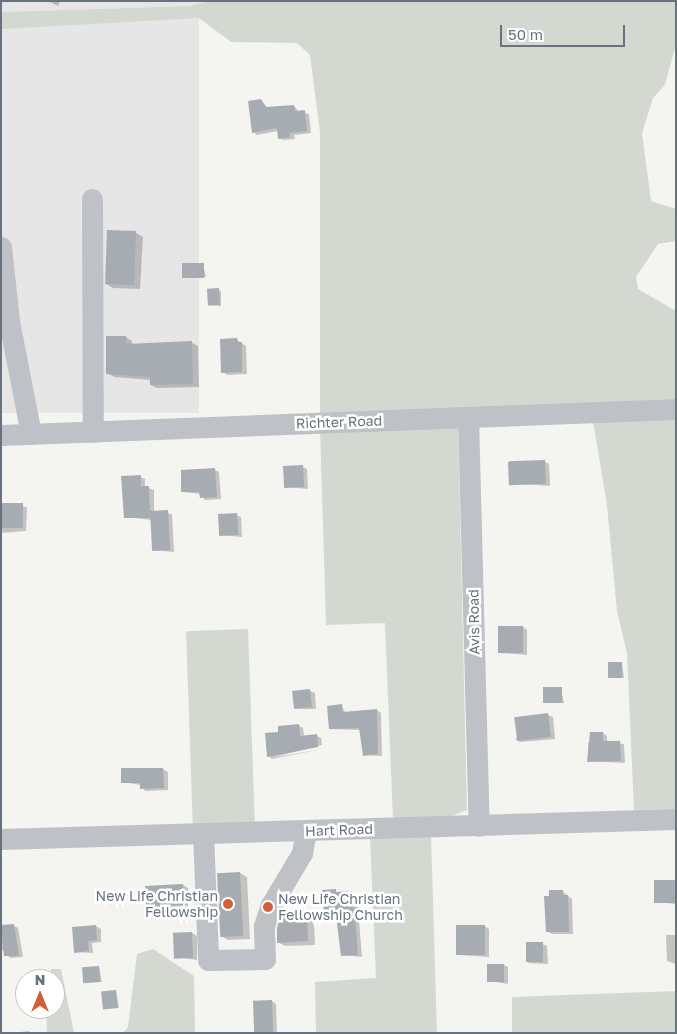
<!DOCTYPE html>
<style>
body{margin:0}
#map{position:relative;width:677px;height:1034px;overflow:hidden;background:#f4f4f1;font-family:"Golos Text",sans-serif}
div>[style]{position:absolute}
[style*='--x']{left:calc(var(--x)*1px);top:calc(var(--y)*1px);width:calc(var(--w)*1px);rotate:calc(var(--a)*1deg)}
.built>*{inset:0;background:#e5e6e5;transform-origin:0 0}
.green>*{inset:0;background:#d3d9d1;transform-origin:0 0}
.shadow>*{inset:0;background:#0003}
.building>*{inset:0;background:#a6acb1;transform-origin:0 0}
.minor>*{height:21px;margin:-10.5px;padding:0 10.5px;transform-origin:10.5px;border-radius:10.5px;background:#bec1c5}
.dots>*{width:14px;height:14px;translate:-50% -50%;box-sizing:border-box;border:2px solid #fff;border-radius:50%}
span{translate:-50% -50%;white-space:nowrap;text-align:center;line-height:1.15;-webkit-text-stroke:5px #fff;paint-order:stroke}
.street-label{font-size:14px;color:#67737f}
.poi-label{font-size:14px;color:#67737f}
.right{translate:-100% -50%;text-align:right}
.left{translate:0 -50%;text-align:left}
.frame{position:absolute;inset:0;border:2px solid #67737f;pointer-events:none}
.north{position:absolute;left:15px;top:969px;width:50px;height:50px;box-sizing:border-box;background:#fff;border:1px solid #c2c7cc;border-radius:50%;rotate:0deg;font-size:14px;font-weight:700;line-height:20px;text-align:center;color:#67737f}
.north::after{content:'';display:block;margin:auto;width:18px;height:22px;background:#cf6037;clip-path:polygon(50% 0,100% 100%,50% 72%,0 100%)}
.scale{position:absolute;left:500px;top:25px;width:125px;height:22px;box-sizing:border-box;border:2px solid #67737f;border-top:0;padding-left:6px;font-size:15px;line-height:18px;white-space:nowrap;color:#67737f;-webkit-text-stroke:4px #fff;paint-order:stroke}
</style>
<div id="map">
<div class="built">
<i style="clip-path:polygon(1px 1px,209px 1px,190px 6px,1px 12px)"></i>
<i style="left:199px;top:18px;width:395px;height:198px;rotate:90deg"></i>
</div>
<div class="green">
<i style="clip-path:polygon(209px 1px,676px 1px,676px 44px,665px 85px,653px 98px,642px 133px,651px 201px,676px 209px,676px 241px,658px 244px,636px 277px,638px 289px,676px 311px,676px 399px,320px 416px,320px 132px,310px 55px,297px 43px,231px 42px,199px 18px,1px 29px,1px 12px,190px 6px)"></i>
<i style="clip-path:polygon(676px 420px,676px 809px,634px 810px,627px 653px,617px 611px,607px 505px,593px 421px)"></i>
<i style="clip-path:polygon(458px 424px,467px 810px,449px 817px,393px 820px,385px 623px,326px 625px,320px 428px)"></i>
<i style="left:248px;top:629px;width:197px;height:62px;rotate:88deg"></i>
<i style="clip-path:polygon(431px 835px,437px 1033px,316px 1033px,315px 982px,376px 978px,370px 836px)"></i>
<i style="clip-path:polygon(153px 949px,194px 976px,195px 1033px,123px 1033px,128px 1027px,137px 954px)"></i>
<i style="clip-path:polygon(51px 969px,61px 969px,74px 1033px,47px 1033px,46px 1009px,55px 1009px,55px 979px,50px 979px)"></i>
<i style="clip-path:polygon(676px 991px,676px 1033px,512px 1033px,512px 997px)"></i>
</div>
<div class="shadow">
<i style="clip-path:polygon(48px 1px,60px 1px,58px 6px)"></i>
<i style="clip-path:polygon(261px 101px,268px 108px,294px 106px,299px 112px,309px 114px,311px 133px,294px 135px,295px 139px,283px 140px,279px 138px,278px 131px,257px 135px,253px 132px)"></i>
<i style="clip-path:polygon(136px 233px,143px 237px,140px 289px,113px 288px,106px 284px)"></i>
<i style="clip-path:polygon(203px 264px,206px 277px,183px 277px)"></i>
<i style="clip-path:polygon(208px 290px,221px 291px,221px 306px,209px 305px)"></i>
<i style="clip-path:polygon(126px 337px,132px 341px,132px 345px,192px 343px,198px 346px,199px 387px,157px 388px,151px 385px,151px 380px,114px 377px,108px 373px)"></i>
<i style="clip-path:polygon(237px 340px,246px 346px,247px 374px,227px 375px,223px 372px)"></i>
<i style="clip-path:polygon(544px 461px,549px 464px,550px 486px,510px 483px)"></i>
<i style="clip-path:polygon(303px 467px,307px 469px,308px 489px,285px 487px)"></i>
<i style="clip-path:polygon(215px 470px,219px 472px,221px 499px,205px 500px,201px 494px,183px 492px)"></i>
<i style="clip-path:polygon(140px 477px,145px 479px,145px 487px,154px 490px,154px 512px,172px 514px,174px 552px,153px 550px,152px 520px,125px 517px)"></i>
<i style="clip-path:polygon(1px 504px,27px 507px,26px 531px,1px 533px)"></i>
<i style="clip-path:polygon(236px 515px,241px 517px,242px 537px,220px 535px)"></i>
<i style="clip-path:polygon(523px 627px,527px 630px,527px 655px,500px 653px)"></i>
<i style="clip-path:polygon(622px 663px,624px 678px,609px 677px)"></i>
<i style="clip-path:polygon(561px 689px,564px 703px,544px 703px)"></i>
<i style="clip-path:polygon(310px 691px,315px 693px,316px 709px,295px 709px,294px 692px)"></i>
<i style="clip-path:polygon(341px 706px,346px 713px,377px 710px,381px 713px,382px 756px,364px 755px,360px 730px,330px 729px)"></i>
<i style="clip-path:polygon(548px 715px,553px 717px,555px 739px,520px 742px,515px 739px)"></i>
<i style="clip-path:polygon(299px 726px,303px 728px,304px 737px,317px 736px,321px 738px,322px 745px,271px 758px,322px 749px,272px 759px,268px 756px,280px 733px)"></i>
<i style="clip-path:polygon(603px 733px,607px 736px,607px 742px,624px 744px,625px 763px,589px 761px,588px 743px)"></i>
<i style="clip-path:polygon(163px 769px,168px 772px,168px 790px,145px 791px,141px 785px,122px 782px)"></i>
<i style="clip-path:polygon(240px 873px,247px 877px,250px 939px,228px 940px,221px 936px,218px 874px)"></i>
<i style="clip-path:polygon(676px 881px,676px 904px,655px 902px)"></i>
<i style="clip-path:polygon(183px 885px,188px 888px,188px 907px,151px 909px,147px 906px)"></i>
<i style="clip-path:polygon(323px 891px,357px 895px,362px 957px,342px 955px,338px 917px,325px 915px)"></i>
<i style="clip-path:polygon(562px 891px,572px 899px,573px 934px,552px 934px,547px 931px)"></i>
<i style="clip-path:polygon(307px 913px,314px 918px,315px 945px,285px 946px,278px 942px)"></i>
<i style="clip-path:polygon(14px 926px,18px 928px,23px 957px,10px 958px,1px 949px,1px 927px)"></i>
<i style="clip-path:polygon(96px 926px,101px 929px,101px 942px,92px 943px,93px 953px,75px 952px)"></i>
<i style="clip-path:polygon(484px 926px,489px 929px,489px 957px,459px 955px)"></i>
<i style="clip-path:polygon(192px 933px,197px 936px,197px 960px,175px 957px,174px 934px)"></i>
<i style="clip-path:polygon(666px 935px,676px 935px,676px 964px,667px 961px)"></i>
<i style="clip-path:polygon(542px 944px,547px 946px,548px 964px,528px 963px)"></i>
<i style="clip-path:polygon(504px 965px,508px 967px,508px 984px,489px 981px)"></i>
<i style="clip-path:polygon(99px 967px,102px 982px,85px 982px)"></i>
<i style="clip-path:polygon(116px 992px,119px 1008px,103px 1008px)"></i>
<i style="clip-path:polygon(272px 1001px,276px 1004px,277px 1033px,256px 1033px)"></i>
<i style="clip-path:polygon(29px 1031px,31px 1033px,12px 1033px)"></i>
</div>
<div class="building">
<i style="clip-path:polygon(261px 99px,266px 107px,294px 105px,295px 111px,305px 110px,307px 131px,290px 133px,290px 137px,278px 139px,277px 128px,252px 133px,248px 101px)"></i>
<i style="left:107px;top:230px;width:29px;height:54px;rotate:2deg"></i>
<i style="left:182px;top:263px;width:22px;height:15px"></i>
<i style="left:219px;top:288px;width:17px;height:12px;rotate:87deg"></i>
<i style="clip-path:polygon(106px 336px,126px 336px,126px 344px,192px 341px,193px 384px,150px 385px,150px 377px,106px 374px)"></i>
<i style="clip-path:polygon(237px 338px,238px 342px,242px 342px,242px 372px,221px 373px,220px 339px)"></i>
<i style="left:545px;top:460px;width:24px;height:37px;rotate:88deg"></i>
<i style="left:303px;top:465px;width:22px;height:20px;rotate:87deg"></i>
<i style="clip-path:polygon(215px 468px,217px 497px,200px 498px,199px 492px,181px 492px,181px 470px)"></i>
<i style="clip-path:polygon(141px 475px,141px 486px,149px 486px,150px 518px,124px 518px,121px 476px)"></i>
<i style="left:1px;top:503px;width:22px;height:25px"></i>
<i style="left:168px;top:510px;width:40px;height:18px;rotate:87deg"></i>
<i style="left:237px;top:513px;width:22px;height:19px;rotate:87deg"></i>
<i style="left:498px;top:626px;width:25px;height:27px"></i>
<i style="left:622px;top:662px;width:16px;height:14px;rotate:90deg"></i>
<i style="left:562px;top:687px;width:16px;height:19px;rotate:90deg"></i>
<i style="left:310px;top:689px;width:18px;height:18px;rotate:84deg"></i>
<i style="clip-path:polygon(342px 704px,343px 712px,377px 709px,378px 754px,363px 756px,359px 728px,329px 729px,327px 706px)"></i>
<i style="left:548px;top:713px;width:24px;height:34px;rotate:83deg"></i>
<i style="clip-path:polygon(299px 724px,300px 736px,317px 734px,318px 747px,267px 757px,265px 733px,278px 732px,278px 726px)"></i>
<i style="clip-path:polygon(590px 732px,603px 732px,603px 741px,620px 741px,621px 761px,587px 762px)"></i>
<i style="clip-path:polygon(121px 768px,163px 768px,164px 788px,140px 789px,140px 783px,121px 783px)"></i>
<i style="left:240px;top:872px;width:64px;height:23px;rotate:87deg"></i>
<i style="left:654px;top:880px;width:22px;height:23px"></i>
<i style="left:183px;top:884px;width:21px;height:38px;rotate:87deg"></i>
<i style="clip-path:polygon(336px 889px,336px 892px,353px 891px,358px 955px,341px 956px,336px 915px,324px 915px,322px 890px)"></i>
<i style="clip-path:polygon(549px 890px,563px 890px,563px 895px,568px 895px,569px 932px,546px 932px,544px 896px,549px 896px)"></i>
<i style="clip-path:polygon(307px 912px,308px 941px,277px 943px,277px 928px,281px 913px)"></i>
<i style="clip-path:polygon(14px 924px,19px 956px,4px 956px,1px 925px)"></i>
<i style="clip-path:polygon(96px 925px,97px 940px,88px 941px,89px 951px,74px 953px,72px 927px)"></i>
<i style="left:485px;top:925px;width:30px;height:29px;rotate:90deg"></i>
<i style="left:192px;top:932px;width:26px;height:19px;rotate:88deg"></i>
<i style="left:543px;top:942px;width:20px;height:17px;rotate:90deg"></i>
<i style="left:487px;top:964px;width:17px;height:18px"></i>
<i style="left:99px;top:966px;width:16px;height:17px;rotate:86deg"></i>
<i style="left:116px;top:990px;width:18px;height:15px;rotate:84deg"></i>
<i style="left:272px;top:1000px;width:33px;height:19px;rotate:88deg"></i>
</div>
<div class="minor">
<i style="--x:92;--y:199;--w:233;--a:89.8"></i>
<i style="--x:1;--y:247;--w:74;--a:83.8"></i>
<i style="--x:9;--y:321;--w:115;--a:79"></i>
<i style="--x:468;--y:417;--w:409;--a:88.5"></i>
<i style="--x:1;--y:435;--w:676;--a:-2.21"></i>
<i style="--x:203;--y:833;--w:127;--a:87.7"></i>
<i style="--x:208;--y:960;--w:57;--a:-1"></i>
<i style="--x:265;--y:959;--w:33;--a:-92"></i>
<i style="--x:264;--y:926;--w:22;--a:-72"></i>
<i style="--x:271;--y:905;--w:61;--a:-59.2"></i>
<i style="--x:302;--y:853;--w:22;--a:-80"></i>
<i style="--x:1;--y:839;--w:675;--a:-1.7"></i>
</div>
<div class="dots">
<i style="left:228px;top:904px;background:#cf6037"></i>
<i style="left:268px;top:907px;background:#cf6037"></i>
</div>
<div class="street-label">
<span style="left:339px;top:422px;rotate:-2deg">Richter Road</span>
<span style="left:474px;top:622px;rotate:-91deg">Avis Road</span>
<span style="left:339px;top:830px;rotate:-2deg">Hart Road</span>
</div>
<div class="poi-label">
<span class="right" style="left:218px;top:904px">New Life Christian<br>Fellowship</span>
<span class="left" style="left:278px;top:907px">New Life Christian<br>Fellowship Church</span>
</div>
<div class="frame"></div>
<div class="north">N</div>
<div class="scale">50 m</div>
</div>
